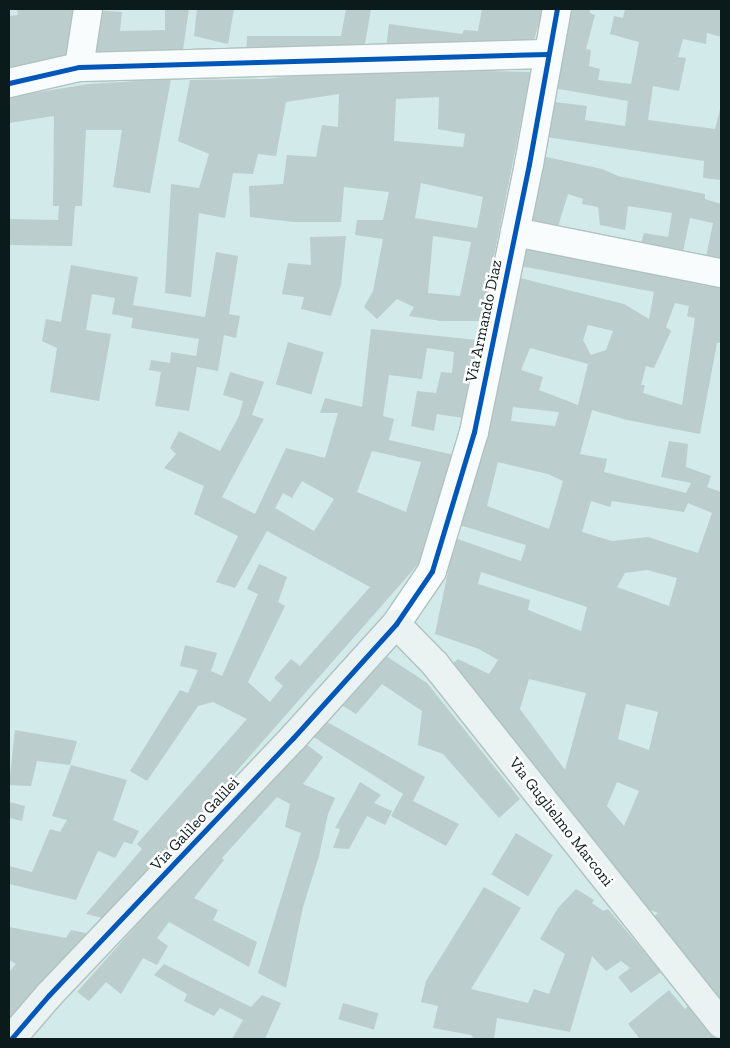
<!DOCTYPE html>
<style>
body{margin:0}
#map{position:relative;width:730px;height:1048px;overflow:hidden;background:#d3eaea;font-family:"Zilla Slab",serif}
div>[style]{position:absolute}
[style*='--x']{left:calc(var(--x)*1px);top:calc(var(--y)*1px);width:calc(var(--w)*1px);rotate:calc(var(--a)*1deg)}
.building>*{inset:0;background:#bbcdcd;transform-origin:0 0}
.roads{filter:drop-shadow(1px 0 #afc2c1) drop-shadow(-1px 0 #afc2c1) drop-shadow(0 1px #afc2c1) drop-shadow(0 -1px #afc2c1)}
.street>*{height:28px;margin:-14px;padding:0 14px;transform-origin:14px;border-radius:14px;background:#f8fcfc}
.secondary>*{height:28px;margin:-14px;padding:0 14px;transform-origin:14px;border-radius:14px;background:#eaf2f2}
.cycleway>*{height:5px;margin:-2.5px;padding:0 2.5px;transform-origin:2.5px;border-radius:2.5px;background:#0057b8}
span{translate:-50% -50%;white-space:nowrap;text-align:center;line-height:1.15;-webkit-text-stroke:5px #fff;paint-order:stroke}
.street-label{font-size:16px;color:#0b1b1b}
.frame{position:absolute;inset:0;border:10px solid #0b1b1b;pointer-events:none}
</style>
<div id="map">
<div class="building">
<i style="clip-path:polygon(17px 9px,77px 9px,74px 38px,66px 51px,66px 65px,9px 68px,9px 16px,18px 15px)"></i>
<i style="clip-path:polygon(165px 9px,189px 9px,182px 56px,94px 60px,96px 10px,122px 12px,120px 31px,165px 30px)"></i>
<i style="clip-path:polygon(197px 9px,234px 9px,228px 44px,194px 36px)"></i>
<i style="clip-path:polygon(346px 9px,371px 9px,363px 55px,246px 58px,247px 36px,341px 36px)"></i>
<i style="clip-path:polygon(482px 9px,543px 9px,532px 47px,385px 56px,389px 24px,462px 34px,464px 30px,478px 31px)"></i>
<i style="clip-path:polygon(565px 9px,590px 9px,590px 13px,595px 15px,586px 49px,591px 50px,589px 66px,600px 69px,598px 80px,631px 84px,639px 42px,610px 34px,614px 16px,623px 18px,625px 9px,721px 9px,721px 37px,707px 33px,706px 44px,683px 39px,678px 57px,686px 58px,679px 91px,653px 86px,648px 120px,715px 129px,721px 105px,721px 180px,703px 178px,704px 161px,540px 136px,547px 101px,587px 106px,585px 120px,625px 126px,628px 101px,547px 87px)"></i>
<i style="clip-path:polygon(evenodd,373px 69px,531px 72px,481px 321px,441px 321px,409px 316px,414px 307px,397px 299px,377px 319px,364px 307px,373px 291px,383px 239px,355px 235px,357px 220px,383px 220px,389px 192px,344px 187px,341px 222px,294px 222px,250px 217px,249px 186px,283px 184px,287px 155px,316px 157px,322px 125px,338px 127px,339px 94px,286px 102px,276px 156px,258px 154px,253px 174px,233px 173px,225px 218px,199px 213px,191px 297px,165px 293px,171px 184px,199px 188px,209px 154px,178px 141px,190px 80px,263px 79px,373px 69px,439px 97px,438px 129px,465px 134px,463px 147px,394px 141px,396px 99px,439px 97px,373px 69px,421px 183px,483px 197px,477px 228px,415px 218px,421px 183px,373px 69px,433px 236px,471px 242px,460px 296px,428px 293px,433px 236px)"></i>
<i style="clip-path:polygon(171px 79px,150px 193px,113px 187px,122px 130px,86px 130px,82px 206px,75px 206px,72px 246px,9px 245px,9px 219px,58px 220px,59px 206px,53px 206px,54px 116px,9px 123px,9px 97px,89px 84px)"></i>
<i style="clip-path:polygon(537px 155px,602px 169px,618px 176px,705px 194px,705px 199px,721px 204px,721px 264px,705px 262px,713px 223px,690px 218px,682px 256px,639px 250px,644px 233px,668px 237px,672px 213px,628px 206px,625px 230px,600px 225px,598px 207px,582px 204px,583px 199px,568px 194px,556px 233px,522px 226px)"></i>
<i style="clip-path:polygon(346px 236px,341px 285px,331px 316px,301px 309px,304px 297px,282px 294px,288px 263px,311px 265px,310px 237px)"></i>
<i style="clip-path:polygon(evenodd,520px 244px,721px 282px,721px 343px,717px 343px,700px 434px,627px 420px,592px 410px,580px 454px,607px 459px,604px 472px,686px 493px,691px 483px,661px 477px,669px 441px,688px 444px,686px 467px,711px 476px,707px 487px,721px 492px,721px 1001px,652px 918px,658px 913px,643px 907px,451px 665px,458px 659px,489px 674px,498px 660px,479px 649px,435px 634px,455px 538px,521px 561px,526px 545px,459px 525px,508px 275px,624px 304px,649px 319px,654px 292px,516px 265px,520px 244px,675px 303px,689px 306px,687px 316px,695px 318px,682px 405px,643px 393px,645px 385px,641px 385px,646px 366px,654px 368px,671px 331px,666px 327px,675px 303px,520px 244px,588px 325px,613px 331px,606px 350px,591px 355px,583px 340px,588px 325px,520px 244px,530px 348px,588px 364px,578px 405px,539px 390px,543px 377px,521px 370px,530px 348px,520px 244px,513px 407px,559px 412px,555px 426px,511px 421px,513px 407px,520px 244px,498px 462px,548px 474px,563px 481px,549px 529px,487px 506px,498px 462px,520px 244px,591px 501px,610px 507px,612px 501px,684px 512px,688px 503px,712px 513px,698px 553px,648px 537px,612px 541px,582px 532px,591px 501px,520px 244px,647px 570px,677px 578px,669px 606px,617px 587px,625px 573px,647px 570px,520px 244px,481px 572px,587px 607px,581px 631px,528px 610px,530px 600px,478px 584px,481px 572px,520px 244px,529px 679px,586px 693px,565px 770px,520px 709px,529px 679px,520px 244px,626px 704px,658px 712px,649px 750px,618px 739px,626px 704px,520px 244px,617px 782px,639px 791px,624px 826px,607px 806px,617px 782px)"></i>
<i style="clip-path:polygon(216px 252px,238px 256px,229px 314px,240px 316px,236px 338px,224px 335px,218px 371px,197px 367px,189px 411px,155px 406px,161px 372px,149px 370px,151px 360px,170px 363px,171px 352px,196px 356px,199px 339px,131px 328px,133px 318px,112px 314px,115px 298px,92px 294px,86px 330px,111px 334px,99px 401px,50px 392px,57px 348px,42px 341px,46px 319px,61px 322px,71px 265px,138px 277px,133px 305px,205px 317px)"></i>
<i style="clip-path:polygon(evenodd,371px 329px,477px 340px,463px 418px,437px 414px,434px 431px,411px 426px,417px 391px,436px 393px,441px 372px,452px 373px,454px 352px,427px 348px,422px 379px,389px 375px,383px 416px,394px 419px,389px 440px,454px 455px,427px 554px,107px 919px,86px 914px,142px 849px,137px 844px,247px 719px,213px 702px,198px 706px,147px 781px,130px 771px,180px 690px,188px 693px,198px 670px,180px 666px,185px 645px,217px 653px,211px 671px,222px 676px,258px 594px,247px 589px,259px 564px,287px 577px,278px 602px,285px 606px,248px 682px,270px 702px,283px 686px,274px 678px,291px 659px,300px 666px,370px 587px,267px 531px,235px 588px,216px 582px,238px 536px,194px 514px,204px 486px,164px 468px,176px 454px,170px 448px,179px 431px,220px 451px,239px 416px,243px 401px,223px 395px,230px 372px,264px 382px,252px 415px,264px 419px,222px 497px,255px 514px,286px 448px,325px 458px,338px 413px,320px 413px,325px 398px,362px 407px,371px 329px,372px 451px,421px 462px,406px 512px,357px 492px,372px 451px,371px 329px,302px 481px,334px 499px,314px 531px,275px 508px,283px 493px,292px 498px,302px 481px)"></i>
<i style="left:288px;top:342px;width:37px;height:44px;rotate:16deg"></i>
<i style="clip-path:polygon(377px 650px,427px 683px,520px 799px,499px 818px,443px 754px,418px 745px,422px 711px,382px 684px,356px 714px,333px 700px)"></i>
<i style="clip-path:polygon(320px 718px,425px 777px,413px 801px,459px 824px,446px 846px,391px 816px,403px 794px,307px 733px)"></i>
<i style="clip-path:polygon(15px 730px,77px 741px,70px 765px,37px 761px,31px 786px,9px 785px)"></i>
<i style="clip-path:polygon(301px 740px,323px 757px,303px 784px,335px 798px,328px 814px,319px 856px,303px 907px,286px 988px,258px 973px,301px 833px,285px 827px,290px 804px,277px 797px,222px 858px,224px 860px,194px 898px,218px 910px,213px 920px,257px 942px,249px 967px,169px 922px,157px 938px,168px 946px,157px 965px,143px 958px,121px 994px,106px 982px,89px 1001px,77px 992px)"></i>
<i style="clip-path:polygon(71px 765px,127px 780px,113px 820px,139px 831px,132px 844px,124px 842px,115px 858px,98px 851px,76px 900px,9px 884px,9px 866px,32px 872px,50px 829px,60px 832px,67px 820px,52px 816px)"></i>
<i style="clip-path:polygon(360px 782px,381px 795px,374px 803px,392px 811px,385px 825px,367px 816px,349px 849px,333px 848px,340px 829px,335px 828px)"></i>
<i style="clip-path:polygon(9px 802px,25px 806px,22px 821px,9px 818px)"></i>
<i style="left:516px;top:833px;width:43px;height:48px;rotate:31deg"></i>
<i style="clip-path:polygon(484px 887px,521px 908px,471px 989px,528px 1003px,534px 989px,549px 994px,565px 954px,540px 939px,558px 908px,576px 889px,594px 900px,592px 903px,603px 911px,608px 909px,661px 972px,631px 993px,618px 977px,630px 968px,621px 961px,606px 971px,592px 956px,570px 1032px,497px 1018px,494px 1039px,474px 1039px,471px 1035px,433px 1028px,438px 1006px,421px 1002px,426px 981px)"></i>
<i style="clip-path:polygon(9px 927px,66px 938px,71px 930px,90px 934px,9px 1025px,9px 972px,16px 964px,9px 960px)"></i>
<i style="clip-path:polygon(164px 964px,251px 1007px,262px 995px,281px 1003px,265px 1039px,232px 1039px,243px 1020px,220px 1008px,214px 1016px,184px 1001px,187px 994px,154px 975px)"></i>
<i style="clip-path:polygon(669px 990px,685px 1009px,688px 1006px,715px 1039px,640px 1039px,628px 1024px)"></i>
<i style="left:343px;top:1003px;width:37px;height:17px;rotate:16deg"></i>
</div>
<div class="roads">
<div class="street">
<i style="--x:79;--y:67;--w:59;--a:-81.2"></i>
<i style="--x:9;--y:83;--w:72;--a:-12.9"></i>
<i style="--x:79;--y:67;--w:469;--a:-1.6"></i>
<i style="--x:515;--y:232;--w:210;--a:11.3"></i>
<i style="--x:396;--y:624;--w:64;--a:-55.8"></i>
<i style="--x:432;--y:571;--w:145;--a:-73.2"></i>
<i style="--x:474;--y:432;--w:274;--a:-78.4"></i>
<i style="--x:529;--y:164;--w:158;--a:-79.8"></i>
</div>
<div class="secondary">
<i style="--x:11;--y:1039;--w:58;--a:-49.2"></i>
<i style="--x:49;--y:995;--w:354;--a:-46.5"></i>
<i style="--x:293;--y:738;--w:154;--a:-47.9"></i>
<i style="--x:396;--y:624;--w:56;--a:45.7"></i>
<i style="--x:435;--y:664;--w:460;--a:51.5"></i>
</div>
</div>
<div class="cycleway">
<i style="--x:9;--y:83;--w:72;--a:-12.9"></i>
<i style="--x:79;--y:67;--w:469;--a:-1.6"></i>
<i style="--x:11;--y:1039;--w:58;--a:-49.2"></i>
<i style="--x:49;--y:995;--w:354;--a:-46.5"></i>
<i style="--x:293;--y:738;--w:154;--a:-47.9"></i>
<i style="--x:396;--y:624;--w:64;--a:-55.8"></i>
<i style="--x:432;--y:571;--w:145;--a:-73.2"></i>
<i style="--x:474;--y:432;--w:274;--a:-78.4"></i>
<i style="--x:529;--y:164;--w:158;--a:-79.8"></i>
</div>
<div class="street-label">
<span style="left:484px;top:321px;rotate:-78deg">Via Armando Diaz</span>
<span style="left:561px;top:822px;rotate:52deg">Via Guglielmo Marconi</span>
<span style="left:195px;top:824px;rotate:-47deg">Via Galileo Galilei</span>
</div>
<div class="frame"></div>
</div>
